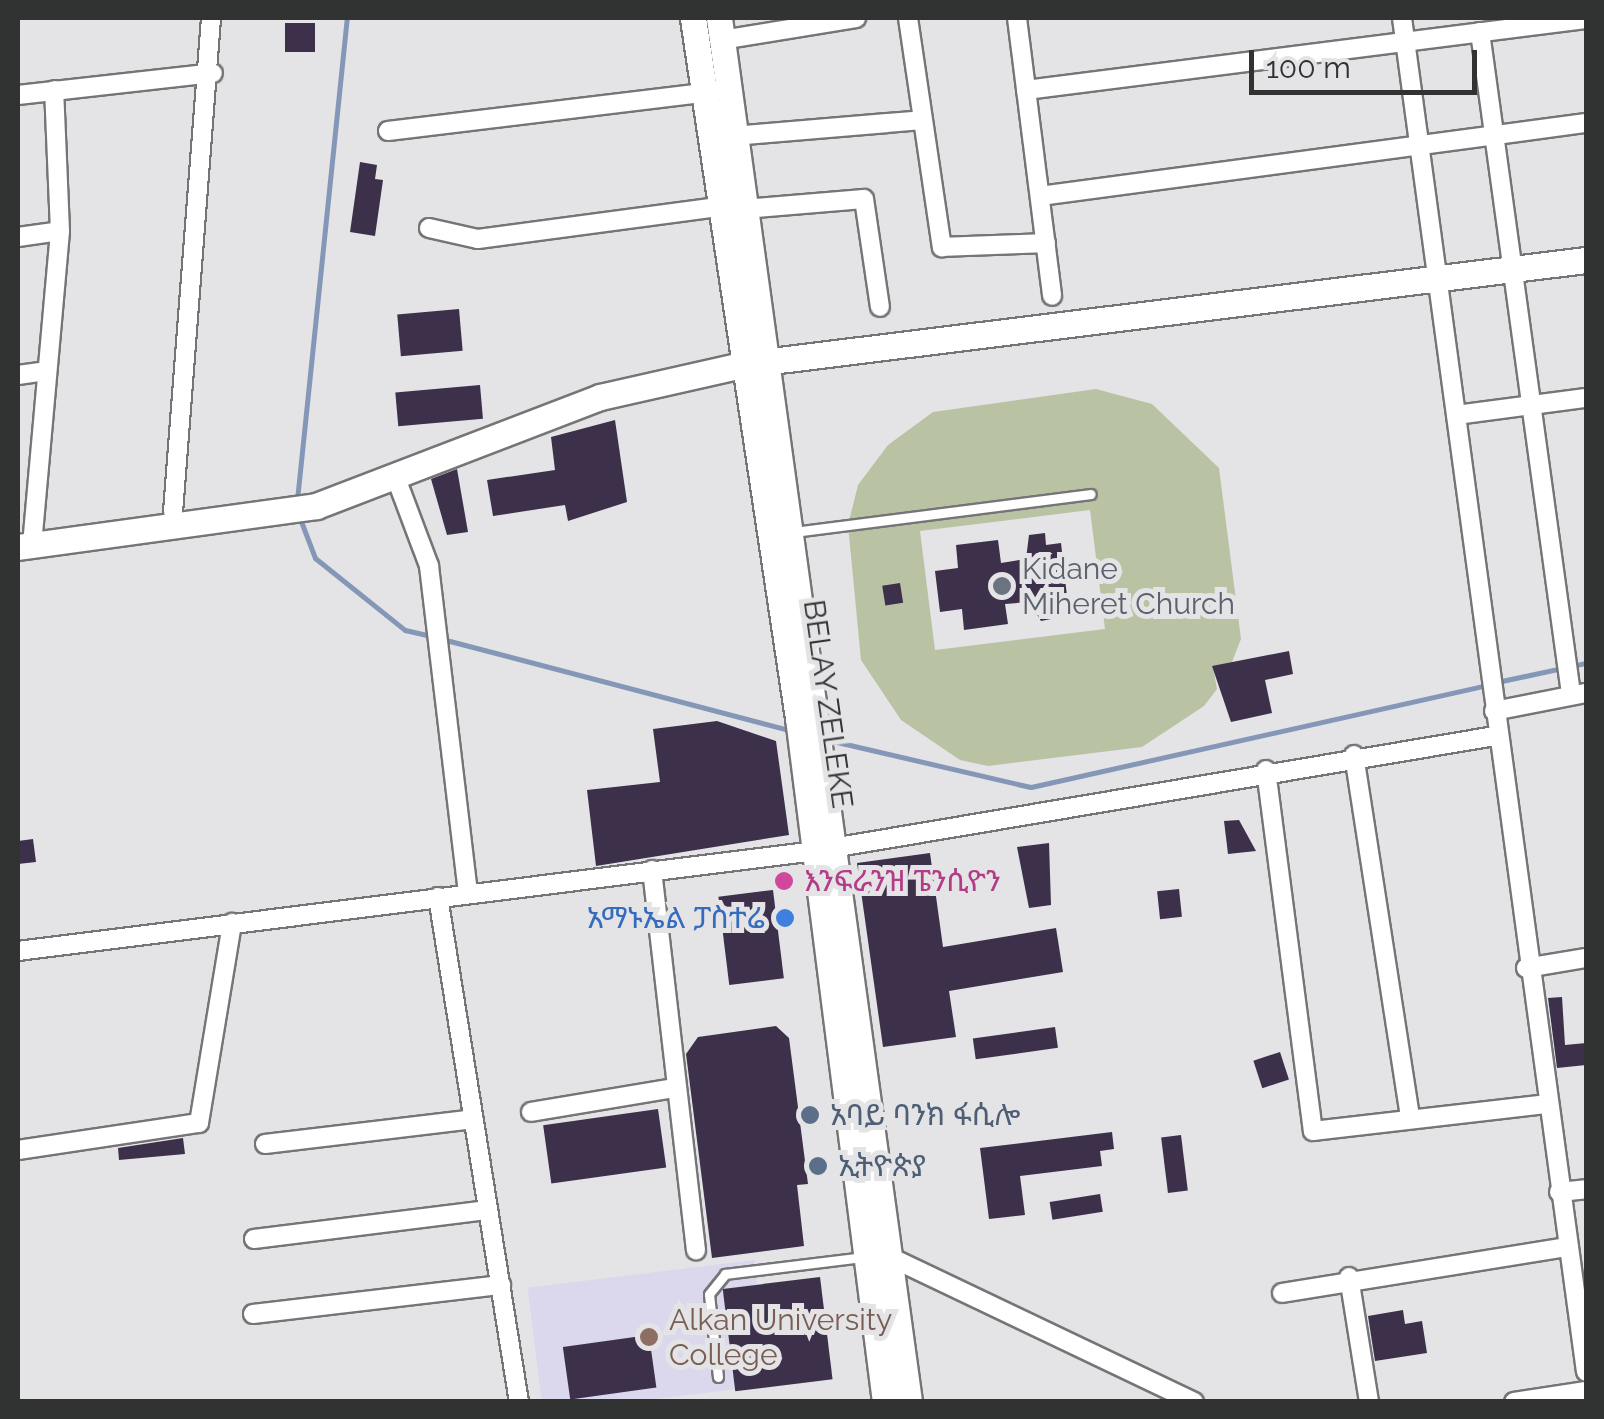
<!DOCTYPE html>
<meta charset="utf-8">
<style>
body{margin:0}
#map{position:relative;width:1604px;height:1419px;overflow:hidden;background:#e4e4e6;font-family:Raleway,"Noto Sans Ethiopic",sans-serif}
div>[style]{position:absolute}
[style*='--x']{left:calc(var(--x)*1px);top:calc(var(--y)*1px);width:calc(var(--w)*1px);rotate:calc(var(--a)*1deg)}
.education>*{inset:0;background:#dbd7ed;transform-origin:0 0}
.green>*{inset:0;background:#b9c3a4}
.stream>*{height:5px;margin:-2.5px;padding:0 2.5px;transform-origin:2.5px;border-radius:2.5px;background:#8497b6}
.building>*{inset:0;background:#3d304b;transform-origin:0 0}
.roads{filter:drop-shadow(2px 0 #757577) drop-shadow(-2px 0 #757577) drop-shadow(0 2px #757577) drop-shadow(0 -2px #757577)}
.lane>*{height:9px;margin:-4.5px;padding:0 4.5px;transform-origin:4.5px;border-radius:4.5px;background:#fff}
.street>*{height:18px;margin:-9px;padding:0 9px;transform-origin:9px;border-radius:9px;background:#fff}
.secondary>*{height:25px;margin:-12.5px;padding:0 12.5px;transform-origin:12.5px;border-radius:12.5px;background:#fff}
.dots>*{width:28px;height:28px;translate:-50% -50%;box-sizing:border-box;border:5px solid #e4e4e6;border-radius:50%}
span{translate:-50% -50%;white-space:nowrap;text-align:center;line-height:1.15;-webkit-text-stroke:10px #e4e4e6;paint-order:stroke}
.worship-label{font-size:30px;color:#5b616d}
.left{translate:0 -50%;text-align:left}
.street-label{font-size:30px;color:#313232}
.hotel-label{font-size:30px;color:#b23c85}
.shop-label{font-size:30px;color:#366cbe}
.right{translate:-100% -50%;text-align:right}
.service-label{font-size:30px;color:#4e5e75}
.education-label{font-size:30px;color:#785e54}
.frame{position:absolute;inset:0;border:20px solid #313232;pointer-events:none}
.scale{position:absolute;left:1249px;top:50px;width:228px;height:45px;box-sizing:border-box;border:5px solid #313232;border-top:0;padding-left:12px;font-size:30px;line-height:35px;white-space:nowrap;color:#313232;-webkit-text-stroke:8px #e4e4e6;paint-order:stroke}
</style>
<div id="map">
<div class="education">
<i style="left:754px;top:1260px;width:126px;height:228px;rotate:83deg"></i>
</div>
<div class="green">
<i style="clip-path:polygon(evenodd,1096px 389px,1152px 404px,1219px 468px,1241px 639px,1232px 662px,1213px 667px,1217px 689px,1204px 706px,1142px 747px,988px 766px,960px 760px,901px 720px,861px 660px,848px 525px,858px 485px,888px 445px,933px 412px,1096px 389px,1090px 510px,1105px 629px,935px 650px,920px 531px,1090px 510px)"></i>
</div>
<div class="stream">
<i style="--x:297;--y:500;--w:485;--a:-84.1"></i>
<i style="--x:299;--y:516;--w:45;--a:69.1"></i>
<i style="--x:315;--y:558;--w:115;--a:38.7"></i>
<i style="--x:405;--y:630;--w:28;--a:13"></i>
<i style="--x:442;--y:639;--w:360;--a:14.7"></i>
<i style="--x:1497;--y:682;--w:91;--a:-12.1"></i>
<i style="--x:824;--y:739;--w:212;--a:13.1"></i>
<i style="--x:1031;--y:787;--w:466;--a:-12.6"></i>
</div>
<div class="building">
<i style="left:285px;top:23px;width:30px;height:29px"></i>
<i style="clip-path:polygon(360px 162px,377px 165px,375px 179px,383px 180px,375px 236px,350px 232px)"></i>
<i style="left:459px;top:309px;width:42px;height:62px;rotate:85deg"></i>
<i style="left:480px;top:385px;width:34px;height:85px;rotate:85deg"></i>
<i style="clip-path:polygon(615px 420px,627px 502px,568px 521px,565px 505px,493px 516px,487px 480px,555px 470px,551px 437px)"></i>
<i style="clip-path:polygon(457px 469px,468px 532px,447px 535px,431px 479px)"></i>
<i style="clip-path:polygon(1045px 533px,1046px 545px,1061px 543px,1068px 605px,1055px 607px,1056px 618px,1041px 621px,1029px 602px,1005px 604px,1008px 624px,964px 630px,962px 609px,940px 612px,935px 571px,958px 568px,956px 545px,998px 540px,1001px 563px,1026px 559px,1029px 535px)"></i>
<i style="left:900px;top:583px;width:20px;height:18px;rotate:81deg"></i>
<i style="clip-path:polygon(1289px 651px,1293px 674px,1265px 680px,1272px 713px,1231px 722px,1212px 666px)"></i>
<i style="clip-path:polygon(717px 721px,776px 741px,789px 835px,596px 866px,587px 790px,660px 782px,653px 729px)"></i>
<i style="clip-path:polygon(1239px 820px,1256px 851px,1228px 854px,1224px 821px)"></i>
<i style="clip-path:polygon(33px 839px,36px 862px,18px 864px,18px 841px)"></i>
<i style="clip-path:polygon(1049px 843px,1051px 905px,1029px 908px,1017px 847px)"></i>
<i style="clip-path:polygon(930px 853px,943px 947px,1056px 928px,1063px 972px,949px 991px,956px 1037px,883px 1047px,857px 863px)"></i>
<i style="left:1179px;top:889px;width:28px;height:22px;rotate:84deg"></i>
<i style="left:773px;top:890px;width:89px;height:55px;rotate:83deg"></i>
<i style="clip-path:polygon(1562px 997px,1565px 1045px,1586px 1043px,1586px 1065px,1557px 1068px,1548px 998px)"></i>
<i style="clip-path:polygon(776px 1026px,789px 1038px,808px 1184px,797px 1185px,804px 1246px,712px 1258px,686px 1054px,698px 1037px)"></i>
<i style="left:1055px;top:1027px;width:21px;height:83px;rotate:82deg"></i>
<i style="left:1280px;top:1052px;width:29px;height:28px;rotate:72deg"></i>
<i style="left:658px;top:1109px;width:59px;height:116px;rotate:82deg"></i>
<i style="clip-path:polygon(1112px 1132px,1114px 1149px,1100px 1151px,1102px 1166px,1020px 1176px,1025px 1215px,989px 1219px,980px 1148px)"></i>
<i style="left:1181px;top:1135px;width:56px;height:20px;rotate:83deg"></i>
<i style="clip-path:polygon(183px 1138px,185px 1154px,119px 1160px,118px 1148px)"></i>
<i style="left:1100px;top:1194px;width:18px;height:51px;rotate:81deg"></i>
<i style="left:820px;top:1277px;width:103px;height:98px;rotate:83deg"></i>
<i style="clip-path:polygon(1403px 1310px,1405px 1324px,1422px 1321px,1427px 1353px,1375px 1361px,1368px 1316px)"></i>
<i style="left:649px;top:1335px;width:53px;height:87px;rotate:82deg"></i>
</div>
<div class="roads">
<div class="lane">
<i style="--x:794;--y:532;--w:299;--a:-7.3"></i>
<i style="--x:718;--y:1377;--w:83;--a:-96.2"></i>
<i style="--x:709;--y:1294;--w:26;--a:-51"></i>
<i style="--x:725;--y:1274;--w:140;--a:-7"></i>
</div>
<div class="street">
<i style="--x:908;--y:18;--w:232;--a:81.6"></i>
<i style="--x:942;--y:247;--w:104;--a:-2.2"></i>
<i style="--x:1017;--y:18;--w:280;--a:82.8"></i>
<i style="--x:1402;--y:18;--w:1366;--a:82.26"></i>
<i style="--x:1480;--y:32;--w:668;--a:82.17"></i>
<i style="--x:722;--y:40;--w:136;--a:-9.3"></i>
<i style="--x:1026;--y:90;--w:564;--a:-7.23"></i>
<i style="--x:18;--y:95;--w:196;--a:-6.4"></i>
<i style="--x:388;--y:131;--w:326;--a:-6.9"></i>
<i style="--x:733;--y:136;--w:190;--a:-4.8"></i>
<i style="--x:1040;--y:196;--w:551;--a:-7.62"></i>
<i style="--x:744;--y:209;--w:120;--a:-4.8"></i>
<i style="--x:864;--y:199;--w:109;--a:81.6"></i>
<i style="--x:429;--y:228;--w:50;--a:12.7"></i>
<i style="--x:478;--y:239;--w:242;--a:-7.6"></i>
<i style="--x:18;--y:237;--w:42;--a:-8.1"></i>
<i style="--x:18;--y:375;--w:28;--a:-8"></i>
<i style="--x:1456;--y:415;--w:131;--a:-7.5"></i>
<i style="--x:396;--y:478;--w:94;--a:69.4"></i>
<i style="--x:429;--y:566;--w:329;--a:83.2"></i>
<i style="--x:173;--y:512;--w:495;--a:-85.6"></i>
<i style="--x:33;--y:534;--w:304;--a:-84.9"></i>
<i style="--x:60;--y:231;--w:141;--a:-92.4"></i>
<i style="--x:1494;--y:711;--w:94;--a:-11.1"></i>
<i style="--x:1354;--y:755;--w:365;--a:81.2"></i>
<i style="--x:1266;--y:770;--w:364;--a:82.6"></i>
<i style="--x:1313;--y:1131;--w:234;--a:-6.6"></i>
<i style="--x:838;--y:847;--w:666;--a:-9.59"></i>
<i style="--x:652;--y:870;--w:383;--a:83.4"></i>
<i style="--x:438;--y:897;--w:511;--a:80.89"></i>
<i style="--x:18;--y:951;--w:803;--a:-7.15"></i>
<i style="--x:1526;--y:968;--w:61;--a:-9.5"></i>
<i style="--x:531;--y:1112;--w:146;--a:-9.5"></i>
<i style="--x:265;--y:1144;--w:210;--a:-6.8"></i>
<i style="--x:18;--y:1150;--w:183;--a:-8.5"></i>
<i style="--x:199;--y:1123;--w:203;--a:-80.6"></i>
<i style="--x:1559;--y:1192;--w:27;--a:-6"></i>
<i style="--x:254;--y:1239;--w:236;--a:-7.1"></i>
<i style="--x:890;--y:1257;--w:337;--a:25.5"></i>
<i style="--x:1349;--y:1277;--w:127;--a:80.9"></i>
<i style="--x:1282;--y:1293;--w:288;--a:-9.2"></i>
<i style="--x:253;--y:1314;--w:250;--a:-6.7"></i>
<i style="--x:1514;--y:1402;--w:73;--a:-8.7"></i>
</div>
<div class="secondary">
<i style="--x:693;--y:18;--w:708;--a:81.47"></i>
<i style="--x:798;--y:718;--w:690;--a:82.75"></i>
<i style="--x:719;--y:18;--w:1397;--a:82.18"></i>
<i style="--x:18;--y:547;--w:301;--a:-7.8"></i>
<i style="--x:316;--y:506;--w:304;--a:-21"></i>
<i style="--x:600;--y:397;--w:151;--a:-12.7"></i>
<i style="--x:747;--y:364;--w:845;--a:-7.07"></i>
</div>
</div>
<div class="dots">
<i style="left:1002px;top:586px;background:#6b7280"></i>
<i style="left:784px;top:881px;background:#d1479c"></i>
<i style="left:785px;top:918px;background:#3f7fe0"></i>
<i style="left:810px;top:1115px;background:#5c6f8a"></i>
<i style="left:818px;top:1166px;background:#5c6f8a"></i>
<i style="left:649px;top:1337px;background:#8d6e63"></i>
</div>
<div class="worship-label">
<span class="left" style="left:1022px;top:586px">Kidane<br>Miheret Church</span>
</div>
<div class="street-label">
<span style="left:828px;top:704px;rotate:82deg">BELAY ZELEKE</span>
</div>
<div class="hotel-label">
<span class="left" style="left:804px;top:881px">እንፍራንዝ ፔንሲዮን</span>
</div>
<div class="shop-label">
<span class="right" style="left:765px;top:918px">አማኑኤል ፓስተሬ</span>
</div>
<div class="service-label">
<span class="left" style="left:830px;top:1115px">አባይ ባንክ ፋሲሎ</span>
<span class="left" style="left:838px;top:1166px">ኢትዮጵያ</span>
</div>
<div class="education-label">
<span class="left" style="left:669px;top:1337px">Alkan University<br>College</span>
</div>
<div class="frame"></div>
<div class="scale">100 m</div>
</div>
